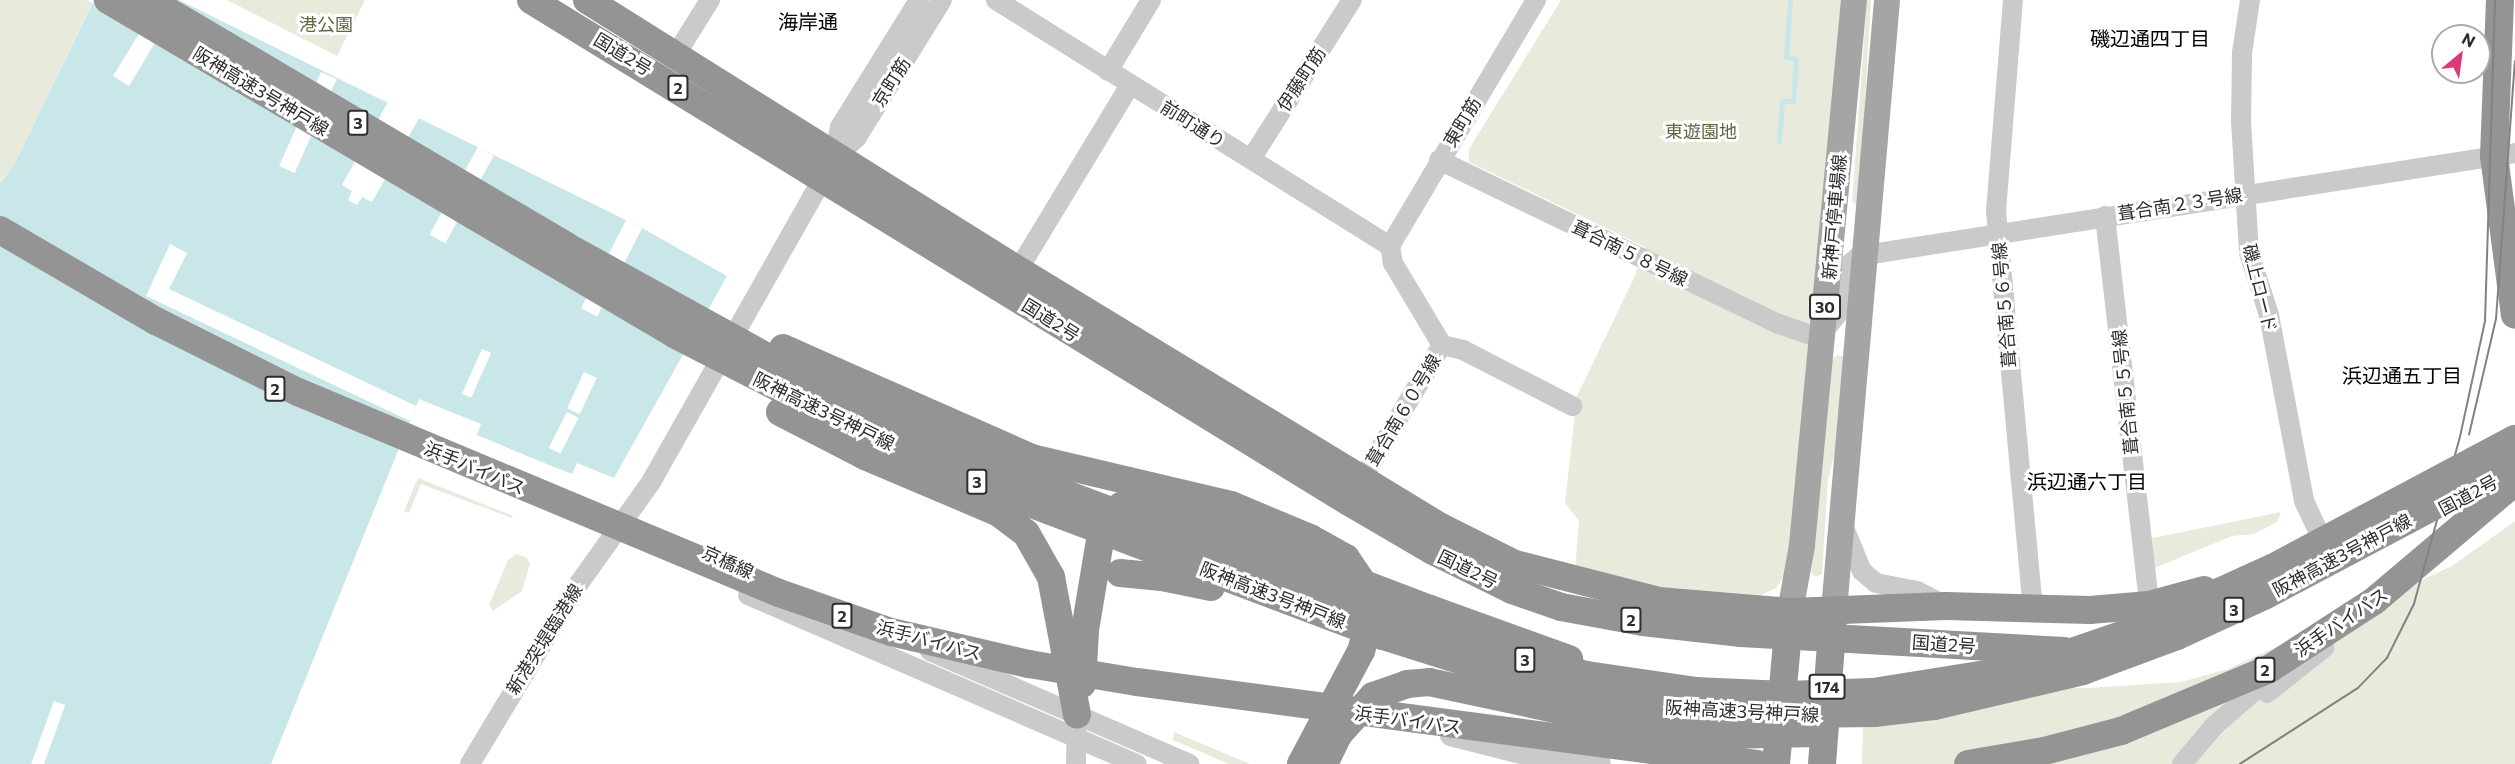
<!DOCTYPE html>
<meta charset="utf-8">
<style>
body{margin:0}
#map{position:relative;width:2515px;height:764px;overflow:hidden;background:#fff;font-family:Commissioner,"Noto Sans JP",sans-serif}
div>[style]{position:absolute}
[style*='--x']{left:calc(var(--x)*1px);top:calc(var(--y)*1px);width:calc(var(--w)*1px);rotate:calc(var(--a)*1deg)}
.green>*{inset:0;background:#e8eadc}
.water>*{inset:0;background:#c9e7e9}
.pier>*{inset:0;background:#fff;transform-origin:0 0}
.stream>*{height:5px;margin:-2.5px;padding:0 2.5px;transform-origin:2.5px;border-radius:2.5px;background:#c9e7e9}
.minor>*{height:20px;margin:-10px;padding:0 10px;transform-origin:10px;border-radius:10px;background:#cacaca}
.major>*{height:26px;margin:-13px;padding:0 13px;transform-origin:13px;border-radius:13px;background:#a5a5a5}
.highway>*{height:28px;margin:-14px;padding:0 14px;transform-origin:14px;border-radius:14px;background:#949494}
.tram>*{height:1.5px;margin:-0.75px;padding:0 0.75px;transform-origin:0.75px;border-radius:0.75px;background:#828282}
.highway-bridge>*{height:28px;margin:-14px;padding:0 14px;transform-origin:14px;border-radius:14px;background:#949494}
span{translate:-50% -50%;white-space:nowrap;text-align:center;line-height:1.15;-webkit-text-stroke:6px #fff;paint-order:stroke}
.shield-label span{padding:2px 4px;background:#fff;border:2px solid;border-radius:4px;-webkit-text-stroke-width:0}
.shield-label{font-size:16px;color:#2d2d2d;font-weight:700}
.park-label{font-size:18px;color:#5d663e}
.street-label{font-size:18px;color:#2d2d2d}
.neighbourhood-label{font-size:20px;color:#000}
.north{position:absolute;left:2431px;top:24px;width:60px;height:60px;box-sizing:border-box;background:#fff;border:2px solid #ababab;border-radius:50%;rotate:29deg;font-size:16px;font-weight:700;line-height:24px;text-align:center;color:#2d2d2d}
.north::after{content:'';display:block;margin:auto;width:21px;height:27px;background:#da3a79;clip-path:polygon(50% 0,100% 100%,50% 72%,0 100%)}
</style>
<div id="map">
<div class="green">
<i style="clip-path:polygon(0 0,86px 0,92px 3px,15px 163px,0 182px)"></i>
<i style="clip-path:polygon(227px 0,365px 0,337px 56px)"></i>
<i style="clip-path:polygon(1561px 0,1843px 0,1787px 572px,1776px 588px,1761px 595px,1658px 587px,1575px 571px,1579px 521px,1565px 503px,1577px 396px,1634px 278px,1645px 247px,1469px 162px,1469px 149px)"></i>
<i style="clip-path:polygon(1867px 0,1871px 0,1859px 202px,1856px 205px,1852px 201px)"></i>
<i style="clip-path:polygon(1838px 355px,1846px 357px,1836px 449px,1828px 479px,1822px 574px,1816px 577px,1811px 573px,1830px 360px)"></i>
<i style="clip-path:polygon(418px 478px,513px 516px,512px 518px,421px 484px,409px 513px,404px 511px)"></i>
<i style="clip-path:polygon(2281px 512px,2277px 522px,2254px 534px,2232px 536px,2152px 569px,2148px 539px)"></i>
<i style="clip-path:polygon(2515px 521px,2515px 764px,1862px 764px,1864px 683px,2088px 688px,2181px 682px,2228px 669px,2452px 566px)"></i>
<i style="clip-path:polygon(517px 554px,527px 558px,530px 564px,522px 591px,493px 611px,489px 605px,508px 560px)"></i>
<i style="clip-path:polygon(1174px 732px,1250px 764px,1229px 764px,1173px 740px)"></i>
</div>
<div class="water">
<i style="clip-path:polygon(94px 0,179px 0,642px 228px,727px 276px,614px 478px,577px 463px,572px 474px,549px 465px,477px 435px,481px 424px,419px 399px,271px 764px,0 764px,0 183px,15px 163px)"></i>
</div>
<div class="pier">
<i style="clip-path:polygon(160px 0,180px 1px,129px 86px,113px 76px)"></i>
<i style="left:321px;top:72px;width:17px;height:103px;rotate:24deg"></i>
<i style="clip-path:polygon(388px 102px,419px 118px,372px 202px,362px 197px,357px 205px,348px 200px,352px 191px,342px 185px)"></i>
<i style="left:478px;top:147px;width:18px;height:100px;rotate:29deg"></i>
<i style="left:626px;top:220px;width:18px;height:99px;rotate:27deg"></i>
<i style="clip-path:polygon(170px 244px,187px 253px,169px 289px,416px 406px,410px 421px,146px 296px)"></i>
<i style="left:482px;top:349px;width:10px;height:49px;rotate:24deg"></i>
<i style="left:584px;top:372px;width:14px;height:40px;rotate:25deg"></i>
<i style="left:567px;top:412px;width:13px;height:40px;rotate:27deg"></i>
<i style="left:54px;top:701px;width:12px;height:68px;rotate:20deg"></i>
</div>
<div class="stream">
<i style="--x:1779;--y:141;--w:40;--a:-85.7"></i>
<i style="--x:1782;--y:101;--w:11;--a:0"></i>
<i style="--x:1793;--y:101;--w:42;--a:-85.9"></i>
<i style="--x:1796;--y:59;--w:10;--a:-169"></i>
<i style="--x:1786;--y:57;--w:57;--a:-86"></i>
</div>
<div class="minor">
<i style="--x:996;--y:0;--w:464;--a:32"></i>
<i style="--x:2013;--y:0;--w:212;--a:94.6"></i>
<i style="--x:1996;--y:211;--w:401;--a:84.7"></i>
<i style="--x:2250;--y:0;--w:54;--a:98.6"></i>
<i style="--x:2242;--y:53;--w:68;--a:90.8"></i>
<i style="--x:2241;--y:121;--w:132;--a:86.5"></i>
<i style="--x:2249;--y:253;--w:65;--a:72.1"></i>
<i style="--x:2269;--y:315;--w:189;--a:79.3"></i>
<i style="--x:2304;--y:501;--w:56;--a:64.8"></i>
<i style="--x:675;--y:56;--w:66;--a:-58"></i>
<i style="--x:1108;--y:71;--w:83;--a:-58.8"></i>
<i style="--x:834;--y:158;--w:31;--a:-42"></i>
<i style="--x:857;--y:137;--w:161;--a:-58.2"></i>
<i style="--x:1251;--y:159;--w:188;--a:-57.6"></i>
<i style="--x:1439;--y:160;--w:377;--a:25.8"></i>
<i style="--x:1779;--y:324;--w:46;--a:19.2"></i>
<i style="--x:2105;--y:216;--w:391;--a:83.5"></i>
<i style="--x:1390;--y:246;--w:286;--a:-59.3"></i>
<i style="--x:1018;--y:270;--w:216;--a:-58.8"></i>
<i style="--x:1823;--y:332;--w:22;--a:-51"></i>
<i style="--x:1837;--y:315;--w:49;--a:-79.4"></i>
<i style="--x:1846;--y:267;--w:17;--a:-40"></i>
<i style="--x:1859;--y:256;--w:664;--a:-8.92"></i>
<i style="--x:1442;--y:345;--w:22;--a:13"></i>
<i style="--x:1463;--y:350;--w:123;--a:27.2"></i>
<i style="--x:1362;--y:479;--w:156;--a:-59.2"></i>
<i style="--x:1442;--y:345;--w:96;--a:-120.9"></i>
<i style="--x:1393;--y:263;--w:17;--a:-100"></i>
<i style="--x:1843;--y:525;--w:50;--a:67.6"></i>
<i style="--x:1862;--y:571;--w:18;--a:41"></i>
<i style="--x:1876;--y:583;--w:42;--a:11"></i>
<i style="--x:1917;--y:591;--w:29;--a:27"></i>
<i style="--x:748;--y:595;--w:424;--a:23.5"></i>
<i style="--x:930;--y:651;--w:283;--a:23.5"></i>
<i style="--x:2267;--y:693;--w:73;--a:-38.3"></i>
<i style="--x:1450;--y:736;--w:114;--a:14.3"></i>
<i style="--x:1545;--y:749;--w:58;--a:15"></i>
<i style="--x:470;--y:764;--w:204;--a:-59"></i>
<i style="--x:575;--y:589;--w:131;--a:-54.6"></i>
<i style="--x:651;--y:482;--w:372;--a:-60.5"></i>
<i style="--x:834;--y:158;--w:32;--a:-79"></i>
<i style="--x:840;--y:127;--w:150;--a:-58.1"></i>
<i style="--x:1076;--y:764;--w:39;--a:-89"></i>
<i style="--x:2182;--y:764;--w:50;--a:-49.9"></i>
<i style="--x:2214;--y:726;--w:79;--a:-40.9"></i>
</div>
<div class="major">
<i style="--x:1834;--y:610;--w:612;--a:-85.03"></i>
<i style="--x:1790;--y:612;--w:68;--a:-79.8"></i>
<i style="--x:1802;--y:545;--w:547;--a:-84.55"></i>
</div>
<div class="highway">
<i style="--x:149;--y:0;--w:484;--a:30.5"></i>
<i style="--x:531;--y:0;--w:960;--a:31.54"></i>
<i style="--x:1349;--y:502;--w:97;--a:30.3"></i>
<i style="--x:1433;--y:551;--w:88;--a:26.3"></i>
<i style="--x:1512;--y:590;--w:52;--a:19.1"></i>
<i style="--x:1561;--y:607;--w:83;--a:10.4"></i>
<i style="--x:1643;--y:622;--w:99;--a:6.4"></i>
<i style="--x:1741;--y:633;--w:324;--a:3.2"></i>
<i style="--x:587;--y:0;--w:509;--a:32.07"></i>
<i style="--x:1018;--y:270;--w:495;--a:31.3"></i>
<i style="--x:1441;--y:527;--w:83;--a:26.6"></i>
<i style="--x:1515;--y:564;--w:149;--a:14.4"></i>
<i style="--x:1659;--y:601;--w:131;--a:4.8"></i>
<i style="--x:1790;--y:612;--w:156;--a:-2.2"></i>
<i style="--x:1946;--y:606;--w:144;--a:1.6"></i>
<i style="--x:2090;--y:610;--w:59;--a:-4.8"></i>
<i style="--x:2149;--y:605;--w:57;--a:-15.3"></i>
<i style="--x:2500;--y:0;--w:156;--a:92.2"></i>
<i style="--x:2494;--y:156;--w:160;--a:82.5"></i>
<i style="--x:837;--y:372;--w:213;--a:23.8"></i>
<i style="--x:1032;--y:458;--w:204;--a:13.3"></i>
<i style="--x:1231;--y:505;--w:86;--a:22.7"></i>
<i style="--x:1310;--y:538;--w:41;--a:29.1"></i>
<i style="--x:1346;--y:558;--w:37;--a:56"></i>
<i style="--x:1367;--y:589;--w:29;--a:84"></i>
<i style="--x:1370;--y:618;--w:34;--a:105"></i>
<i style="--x:1361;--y:651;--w:128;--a:118"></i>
<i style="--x:780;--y:412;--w:96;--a:27.4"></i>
<i style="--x:865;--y:456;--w:146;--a:23"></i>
<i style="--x:999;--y:513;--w:34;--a:37"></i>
<i style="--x:1026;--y:533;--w:51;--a:60.4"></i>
<i style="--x:1051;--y:577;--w:140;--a:79.3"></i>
<i style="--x:1120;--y:573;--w:42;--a:5.4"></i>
<i style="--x:1430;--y:609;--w:148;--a:19.8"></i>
<i style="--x:1082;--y:684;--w:54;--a:-86.8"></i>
<i style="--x:1085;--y:630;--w:97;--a:-80.5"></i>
<i style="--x:1101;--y:534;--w:18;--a:-68"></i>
<i style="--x:1108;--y:517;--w:17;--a:-40"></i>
<i style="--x:1121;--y:506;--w:16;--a:-11"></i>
<i style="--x:1137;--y:503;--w:84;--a:17.4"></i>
<i style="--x:1324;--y:764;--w:32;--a:-64"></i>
<i style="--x:1338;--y:735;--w:52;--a:-48.1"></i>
<i style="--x:1373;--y:696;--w:36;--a:-19"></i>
<i style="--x:1407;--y:684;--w:22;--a:-5"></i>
<i style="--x:1429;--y:682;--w:206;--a:12.1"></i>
<i style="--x:1630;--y:725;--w:94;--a:6.1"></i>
<i style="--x:1776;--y:764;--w:145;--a:-84.8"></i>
<i style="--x:1822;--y:764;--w:146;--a:-85.7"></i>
<i style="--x:1968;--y:764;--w:77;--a:-9.7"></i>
<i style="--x:2044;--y:751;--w:80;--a:-14.6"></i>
<i style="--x:2121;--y:731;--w:160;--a:-22.7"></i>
<i style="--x:2269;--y:669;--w:125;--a:-32.9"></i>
<i style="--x:2374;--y:601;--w:185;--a:-40.2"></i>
</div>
<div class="tram">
<i style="--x:2469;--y:435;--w:119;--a:-76.9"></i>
<i style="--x:2496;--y:319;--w:258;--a:-85.8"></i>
<i style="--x:2240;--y:764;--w:140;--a:-32.8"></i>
<i style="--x:2358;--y:688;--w:42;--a:-46"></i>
<i style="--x:2387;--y:658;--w:60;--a:-63.4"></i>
<i style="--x:2414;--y:604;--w:173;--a:-74.6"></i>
<i style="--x:2460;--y:437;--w:119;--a:-77.8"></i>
<i style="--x:2485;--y:321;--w:321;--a:-88.2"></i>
</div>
<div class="highway-bridge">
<i style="--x:108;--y:0;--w:659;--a:30.53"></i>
<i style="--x:676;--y:335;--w:238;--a:27.2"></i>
<i style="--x:888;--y:444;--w:150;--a:22.8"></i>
<i style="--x:1026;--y:502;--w:381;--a:20.6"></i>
<i style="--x:1383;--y:636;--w:170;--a:17.5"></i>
<i style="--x:1545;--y:687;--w:76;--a:12.2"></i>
<i style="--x:1619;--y:703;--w:114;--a:6.1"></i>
<i style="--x:1732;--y:715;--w:142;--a:-0.8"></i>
<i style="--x:1874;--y:713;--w:60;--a:-6.7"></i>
<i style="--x:1934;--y:706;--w:153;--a:-13.2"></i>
<i style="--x:2083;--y:671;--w:100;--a:-20.4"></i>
<i style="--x:2177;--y:636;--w:98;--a:-24.7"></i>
<i style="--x:2266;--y:595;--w:282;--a:-27.9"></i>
<i style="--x:0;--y:230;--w:181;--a:30.3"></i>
<i style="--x:156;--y:321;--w:159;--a:26.6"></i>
<i style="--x:298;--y:392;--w:521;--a:22.68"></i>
<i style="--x:779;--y:593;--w:119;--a:19.2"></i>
<i style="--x:891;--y:632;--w:142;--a:13.1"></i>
<i style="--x:1029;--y:664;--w:109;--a:9.5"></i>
<i style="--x:1137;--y:682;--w:625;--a:7.53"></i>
<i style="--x:566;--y:246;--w:302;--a:28.9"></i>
<i style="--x:830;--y:392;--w:223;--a:23.8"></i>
<i style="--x:1034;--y:482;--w:381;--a:20.6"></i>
<i style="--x:1391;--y:616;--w:130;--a:18.4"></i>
<i style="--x:1514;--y:657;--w:75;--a:13.9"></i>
<i style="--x:1587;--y:675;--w:109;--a:8.4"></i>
<i style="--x:1695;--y:691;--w:92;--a:2.5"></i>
<i style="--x:1787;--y:695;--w:86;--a:-2"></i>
<i style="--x:1873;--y:692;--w:133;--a:-9.1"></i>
<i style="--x:2004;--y:671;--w:61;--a:-15.2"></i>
<i style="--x:2063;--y:655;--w:74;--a:-18.9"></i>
<i style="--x:2133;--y:631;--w:153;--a:-24.4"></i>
<i style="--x:2272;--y:568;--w:275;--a:-28"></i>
<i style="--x:783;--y:348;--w:59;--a:24"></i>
<i style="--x:1217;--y:528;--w:228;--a:20.8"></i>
<i style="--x:1162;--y:577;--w:50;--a:11.5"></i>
<i style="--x:1723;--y:735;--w:98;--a:-1.2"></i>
</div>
<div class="shield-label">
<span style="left:678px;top:88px">2</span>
<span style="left:358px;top:123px">3</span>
<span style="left:1825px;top:307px">30</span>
<span style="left:275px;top:389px">2</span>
<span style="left:977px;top:482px">3</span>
<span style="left:2234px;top:610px">3</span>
<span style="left:842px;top:616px">2</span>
<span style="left:1631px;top:620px">2</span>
<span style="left:1525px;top:660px">3</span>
<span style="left:2265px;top:670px">2</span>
<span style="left:1827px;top:687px">174</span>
</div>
<div class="park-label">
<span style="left:326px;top:24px">港公園</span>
<span style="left:1701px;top:131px">東遊園地</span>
</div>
<div class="street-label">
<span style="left:623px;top:54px;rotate:31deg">国道2号</span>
<span style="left:1301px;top:79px;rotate:-57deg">伊藤町筋</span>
<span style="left:891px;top:82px;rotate:-58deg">京町筋</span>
<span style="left:261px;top:91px;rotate:31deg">阪神高速3号神戸線</span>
<span style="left:1462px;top:122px;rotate:-59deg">東町筋</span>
<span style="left:1193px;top:124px;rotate:32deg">前町通り</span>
<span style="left:2180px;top:204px;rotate:-9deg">葺合南２３号線</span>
<span style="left:1834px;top:217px;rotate:-85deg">新神戸停車場線</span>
<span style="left:1630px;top:253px;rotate:26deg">葺合南５８号線</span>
<span style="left:2260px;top:288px;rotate:76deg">磯上ロード</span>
<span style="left:2004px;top:305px;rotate:-95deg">葺合南５６号線</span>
<span style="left:1051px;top:320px;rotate:32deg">国道2号</span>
<span style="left:2125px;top:392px;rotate:-96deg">葺合南５５号線</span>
<span style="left:1403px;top:410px;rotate:-59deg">葺合南６０号線</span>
<span style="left:824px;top:411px;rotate:26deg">阪神高速3号神戸線</span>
<span style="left:475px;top:468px;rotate:23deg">浜手バイパス</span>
<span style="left:2468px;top:495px;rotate:-28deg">国道2号</span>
<span style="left:2342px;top:555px;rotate:-28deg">阪神高速3号神戸線</span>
<span style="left:728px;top:562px;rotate:24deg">京橋線</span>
<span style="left:1468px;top:569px;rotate:26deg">国道2号</span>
<span style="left:1273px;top:595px;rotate:21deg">阪神高速3号神戸線</span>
<span style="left:2341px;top:622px;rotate:-34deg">浜手バイパス</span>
<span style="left:544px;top:639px;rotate:-58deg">新港突堤臨港線</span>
<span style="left:929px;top:640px;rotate:15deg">浜手バイパス</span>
<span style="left:1944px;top:644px;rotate:4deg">国道2号</span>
<span style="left:1742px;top:711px;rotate:3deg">阪神高速3号神戸線</span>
<span style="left:1408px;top:720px;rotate:8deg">浜手バイパス</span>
</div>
<div class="neighbourhood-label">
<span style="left:808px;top:21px">海岸通</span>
<span style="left:2150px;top:38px">磯辺通四丁目</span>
<span style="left:2402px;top:375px">浜辺通五丁目</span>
<span style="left:2087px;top:481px">浜辺通六丁目</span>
</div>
<div class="north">N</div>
</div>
